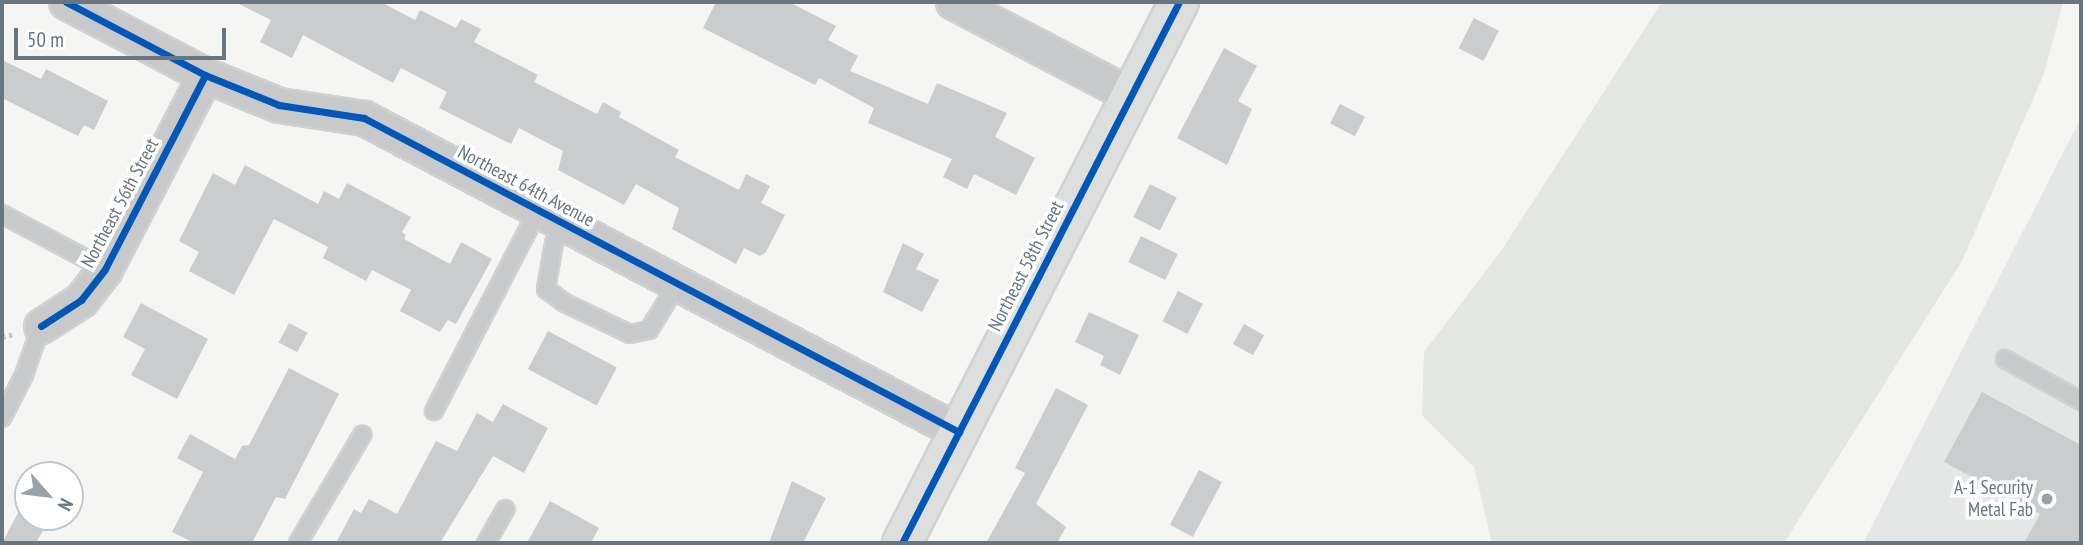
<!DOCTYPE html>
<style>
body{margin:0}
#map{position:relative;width:2083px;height:545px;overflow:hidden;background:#f5f5f4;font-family:"PT Sans Narrow",sans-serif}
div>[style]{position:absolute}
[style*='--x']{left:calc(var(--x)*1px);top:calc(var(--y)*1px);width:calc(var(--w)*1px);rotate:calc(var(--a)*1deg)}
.built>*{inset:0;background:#e5e6e6}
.green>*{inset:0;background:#e3e6e2}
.building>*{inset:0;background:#cbcccd;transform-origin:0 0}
.path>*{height:4.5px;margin-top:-2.25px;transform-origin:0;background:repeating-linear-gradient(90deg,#c5c6c7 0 3.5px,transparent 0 7px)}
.roads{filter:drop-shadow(2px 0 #d1d1d1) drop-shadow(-2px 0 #d1d1d1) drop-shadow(0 2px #d1d1d1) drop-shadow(0 -2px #d1d1d1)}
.lane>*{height:16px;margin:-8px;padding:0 8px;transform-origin:8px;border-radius:8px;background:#c7c9ca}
.street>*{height:33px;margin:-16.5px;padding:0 16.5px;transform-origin:16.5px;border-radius:16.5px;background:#c7c9ca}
.secondary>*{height:38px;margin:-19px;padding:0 19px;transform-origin:19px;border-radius:19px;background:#dddede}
.cycleway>*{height:7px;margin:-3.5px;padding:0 3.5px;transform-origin:3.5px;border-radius:3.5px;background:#0057b8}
.dots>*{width:19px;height:19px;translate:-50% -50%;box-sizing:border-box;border:4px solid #fff;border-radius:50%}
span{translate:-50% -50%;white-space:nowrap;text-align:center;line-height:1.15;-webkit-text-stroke:7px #fff;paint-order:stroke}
.street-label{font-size:19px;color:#697680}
.poi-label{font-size:19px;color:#697680}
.right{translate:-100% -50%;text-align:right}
.frame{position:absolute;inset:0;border:4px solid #697680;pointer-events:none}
.north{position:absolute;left:14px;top:461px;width:70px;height:70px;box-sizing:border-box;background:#fff;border:2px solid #c3c8cc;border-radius:50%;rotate:118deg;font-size:19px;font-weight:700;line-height:28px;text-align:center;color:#697680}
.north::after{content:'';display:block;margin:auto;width:24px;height:32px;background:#9aa2a9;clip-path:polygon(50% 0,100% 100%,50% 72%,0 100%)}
.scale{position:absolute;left:14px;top:28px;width:212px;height:32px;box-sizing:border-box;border:4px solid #697680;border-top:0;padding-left:9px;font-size:21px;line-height:24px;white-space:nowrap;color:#697680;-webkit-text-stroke:5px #fff;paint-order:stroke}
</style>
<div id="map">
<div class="built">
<i style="clip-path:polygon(2081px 118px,2081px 543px,1863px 543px)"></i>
</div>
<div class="green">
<i style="clip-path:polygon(1662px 2px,2063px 2px,2044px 74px,1962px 261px,1784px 543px,1492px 543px,1474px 467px,1422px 415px,1424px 352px,1501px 251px)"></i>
</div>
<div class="building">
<i style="clip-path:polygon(235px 2px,381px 2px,415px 20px,420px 10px,456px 28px,461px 19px,481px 29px,474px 42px,538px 75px,534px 82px,597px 114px,603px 102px,621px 112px,619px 117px,679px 150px,675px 157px,739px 190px,746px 174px,770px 186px,761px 203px,785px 215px,766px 252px,760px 256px,744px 248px,736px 264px,672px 229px,679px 208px,636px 184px,624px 205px,558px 170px,563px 151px,519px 128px,511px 144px,439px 108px,447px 92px,401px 68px,393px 83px,303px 35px,292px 58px,260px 42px,271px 20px)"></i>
<i style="clip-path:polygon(716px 2px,789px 2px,836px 26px,828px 40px,858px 56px,850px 71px,928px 104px,937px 83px,1007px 113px,995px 137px,1035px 158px,1016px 195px,974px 174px,967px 189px,943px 177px,952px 159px,868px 123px,874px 108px,819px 78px,815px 85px,703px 28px)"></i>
<i style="left:1474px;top:18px;width:28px;height:34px;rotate:27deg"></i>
<i style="clip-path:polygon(1224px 48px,1257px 66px,1238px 101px,1252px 109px,1227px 165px,1177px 138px)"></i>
<i style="clip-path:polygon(2px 60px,41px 79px,46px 69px,108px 101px,94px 130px,84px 125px,78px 136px,2px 98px)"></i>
<i style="left:1340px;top:104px;width:28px;height:22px;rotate:27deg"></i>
<i style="clip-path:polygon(245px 165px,318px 204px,324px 191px,339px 199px,347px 183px,411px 217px,402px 232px,406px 235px,404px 239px,450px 264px,461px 242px,492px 259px,456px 324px,448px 320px,440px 332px,400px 311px,411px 290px,372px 270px,366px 281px,323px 258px,328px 247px,274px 219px,234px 295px,189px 271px,199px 252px,179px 241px,213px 173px,235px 185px)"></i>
<i style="left:1150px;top:184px;width:30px;height:37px;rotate:27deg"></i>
<i style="left:1141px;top:236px;width:41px;height:29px;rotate:26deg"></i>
<i style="clip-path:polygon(903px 243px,924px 254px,916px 269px,939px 280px,922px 312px,883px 292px)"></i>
<i style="left:1178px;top:291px;width:28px;height:34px;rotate:27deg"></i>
<i style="clip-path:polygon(141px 303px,208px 339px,177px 399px,131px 375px,145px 349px,123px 337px)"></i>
<i style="clip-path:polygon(1089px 312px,1139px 335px,1120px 375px,1100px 365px,1104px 356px,1075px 342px)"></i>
<i style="left:289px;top:323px;width:21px;height:22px;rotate:28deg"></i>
<i style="left:1244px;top:324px;width:23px;height:23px;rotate:29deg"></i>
<i style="left:548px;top:331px;width:78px;height:43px;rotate:28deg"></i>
<i style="clip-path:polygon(289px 368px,339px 394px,285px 499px,276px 497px,252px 543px,194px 543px,172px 532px,203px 472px,177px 458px,190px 434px,235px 459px,242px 446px,249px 445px)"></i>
<i style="clip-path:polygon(1056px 388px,1088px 405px,1036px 504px,1066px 527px,1057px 543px,986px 543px,1025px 473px,1015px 468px)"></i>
<i style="clip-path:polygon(1982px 392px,2081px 445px,2081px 543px,2024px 543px,2040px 514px,1944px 462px)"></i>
<i style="clip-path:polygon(503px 404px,548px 428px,524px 473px,493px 456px,440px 543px,336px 543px,354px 509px,361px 513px,369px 499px,397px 514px,436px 441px,457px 451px,477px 413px,493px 422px)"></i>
<i style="left:1199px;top:470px;width:26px;height:62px;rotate:28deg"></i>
<i style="clip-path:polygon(792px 481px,826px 498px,803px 543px,769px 543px)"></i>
<i style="clip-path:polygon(550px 501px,599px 528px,591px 543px,527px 543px)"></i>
<i style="clip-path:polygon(19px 511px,46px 525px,36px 543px,2px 543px)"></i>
</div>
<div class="path">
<i style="--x:2;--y:337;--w:12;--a:-14"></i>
</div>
<div class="roads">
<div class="lane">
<i style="--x:2;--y:214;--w:117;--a:28.1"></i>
<i style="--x:565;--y:224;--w:22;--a:120"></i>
<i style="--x:554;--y:243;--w:47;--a:99.9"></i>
<i style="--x:546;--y:289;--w:21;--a:37"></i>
<i style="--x:563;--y:302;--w:74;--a:25.5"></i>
<i style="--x:630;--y:334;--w:19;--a:-12"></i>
<i style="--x:649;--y:330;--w:55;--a:-58.3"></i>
<i style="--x:2005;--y:359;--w:87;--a:28.9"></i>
<i style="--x:434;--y:411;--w:226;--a:-62.6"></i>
<i style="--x:2;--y:418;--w:48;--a:-62.9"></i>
<i style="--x:24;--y:375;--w:52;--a:-70.9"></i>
<i style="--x:298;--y:543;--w:126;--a:-59.3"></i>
<i style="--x:486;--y:543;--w:39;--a:-60"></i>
</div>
<div class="street">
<i style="--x:66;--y:2;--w:157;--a:27.7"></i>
<i style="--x:205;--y:75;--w:80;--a:22.1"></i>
<i style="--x:279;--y:105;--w:86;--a:8.7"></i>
<i style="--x:364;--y:118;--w:673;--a:27.82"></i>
<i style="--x:953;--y:2;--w:200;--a:27.7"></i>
<i style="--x:41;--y:326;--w:48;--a:-33"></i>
<i style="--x:81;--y:300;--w:39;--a:-52"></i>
<i style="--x:105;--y:269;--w:218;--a:-62.7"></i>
</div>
<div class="secondary">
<i style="--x:902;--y:543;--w:608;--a:-62.89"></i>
</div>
</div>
<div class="cycleway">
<i style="--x:66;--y:2;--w:157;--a:27.7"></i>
<i style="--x:205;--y:75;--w:80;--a:22.1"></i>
<i style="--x:279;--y:105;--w:86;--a:8.7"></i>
<i style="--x:364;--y:118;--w:673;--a:27.82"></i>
<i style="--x:41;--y:326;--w:48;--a:-33"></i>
<i style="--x:81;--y:300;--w:39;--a:-52"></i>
<i style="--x:105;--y:269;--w:218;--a:-62.7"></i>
<i style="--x:902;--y:543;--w:608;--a:-62.89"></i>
</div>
<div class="dots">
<i style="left:2047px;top:499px;background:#9aa2a9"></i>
</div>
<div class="street-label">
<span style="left:526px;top:186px;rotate:28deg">Northeast 64th Avenue</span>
<span style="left:120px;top:203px;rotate:-62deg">Northeast 56th Street</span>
<span style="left:1026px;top:266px;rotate:-63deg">Northeast 58th Street</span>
</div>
<div class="poi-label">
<span class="right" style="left:2033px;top:499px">A-1 Security<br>Metal Fab</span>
</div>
<div class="frame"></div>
<div class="north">N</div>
<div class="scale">50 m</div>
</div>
